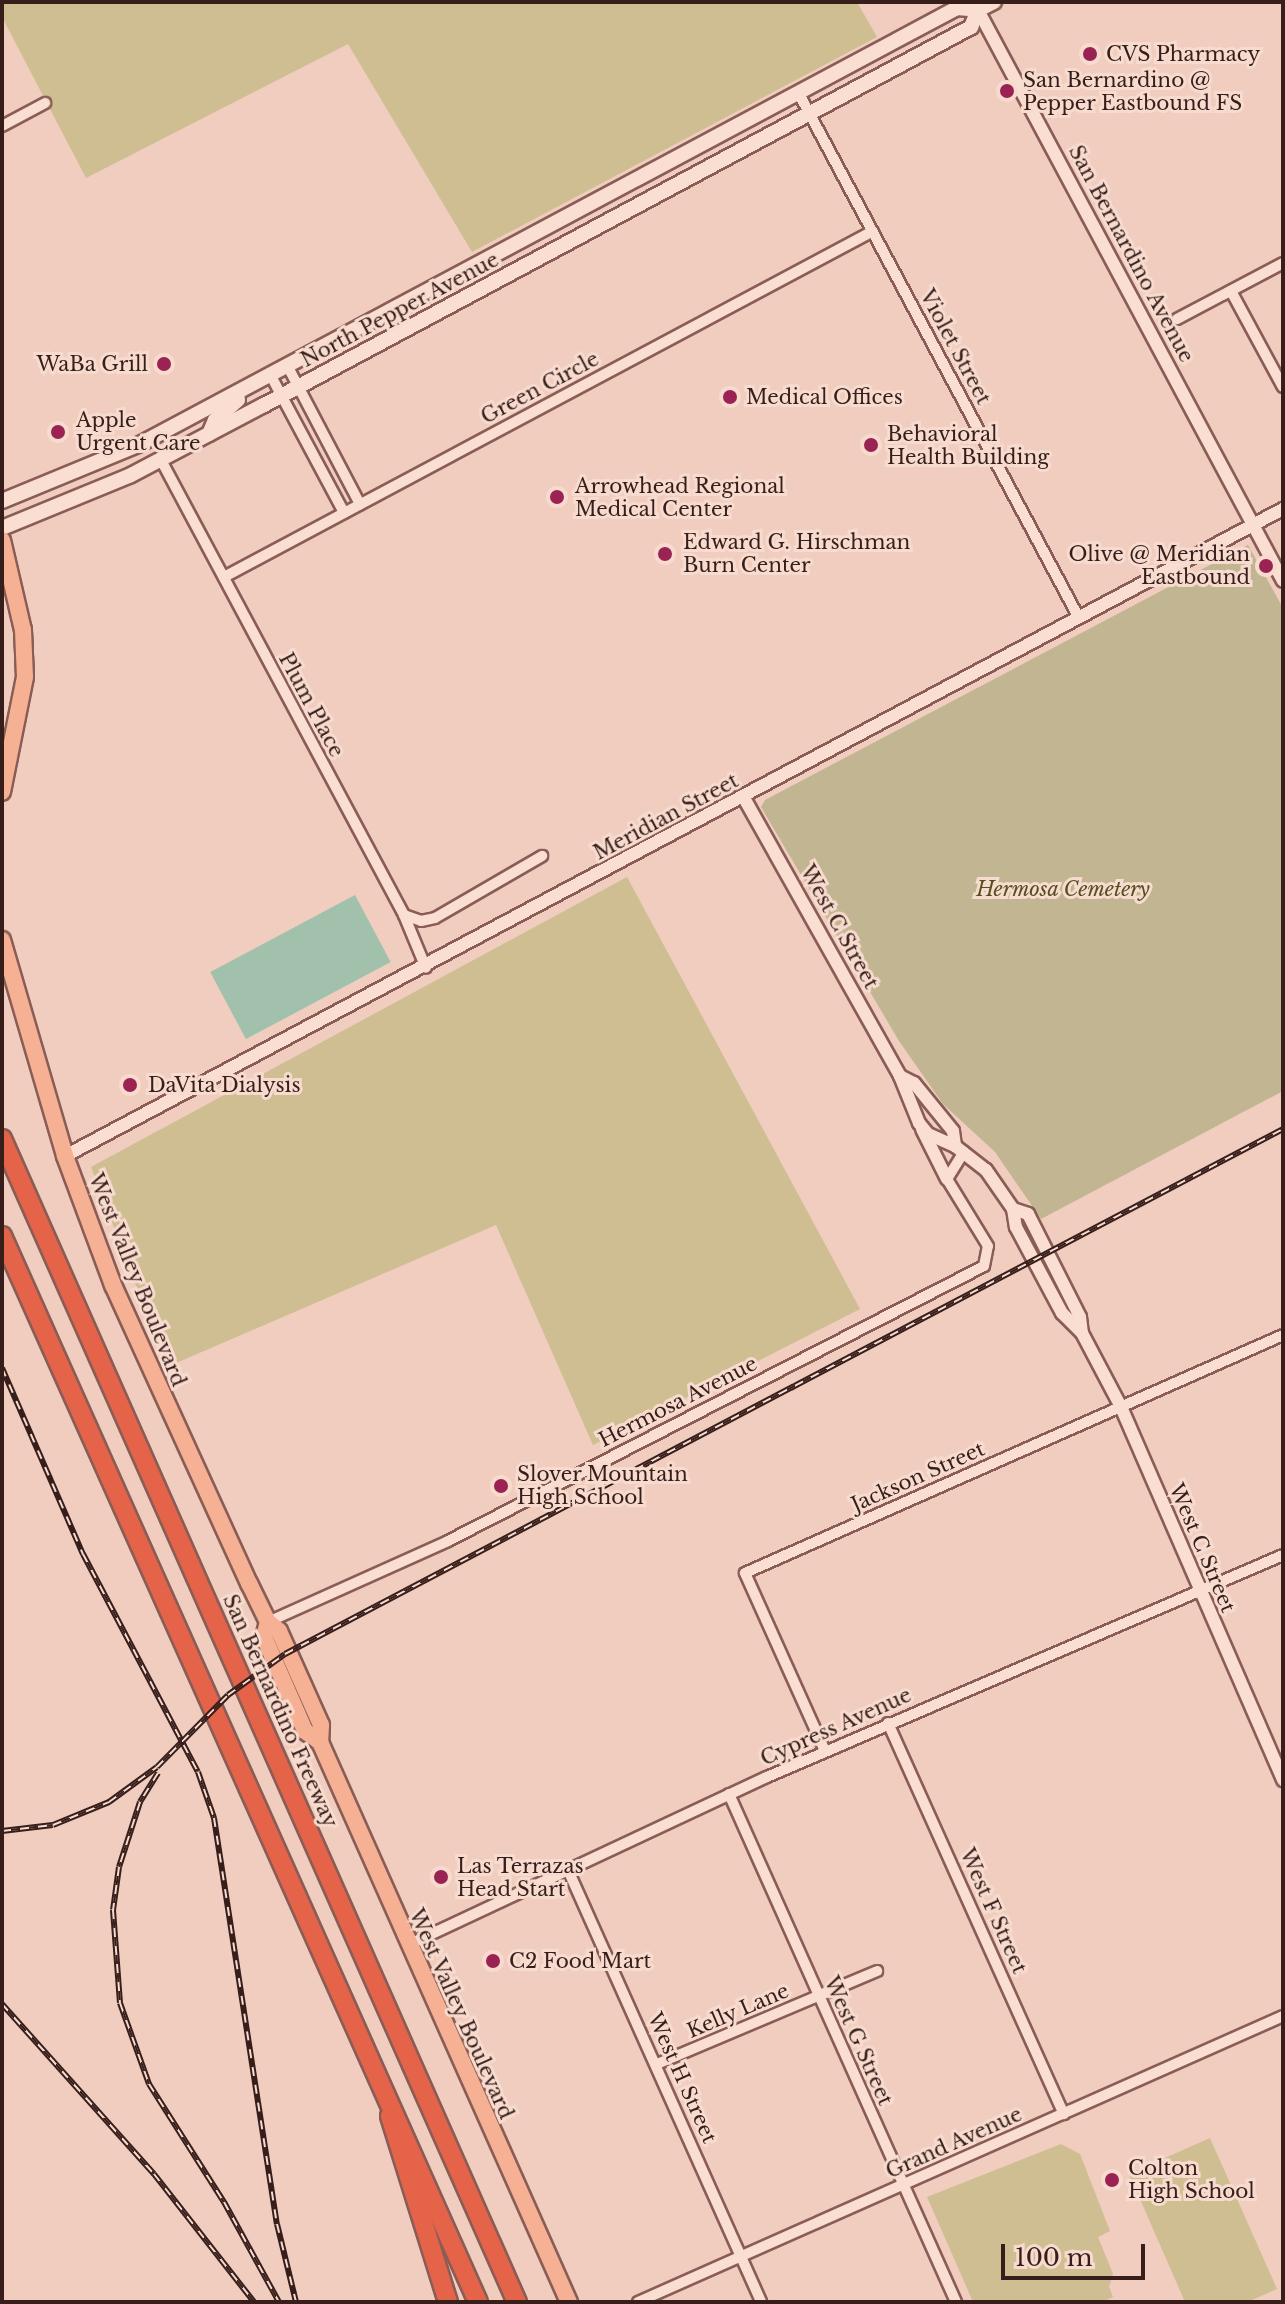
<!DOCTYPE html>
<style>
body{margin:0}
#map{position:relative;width:1285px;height:2304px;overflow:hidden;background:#f0cdbe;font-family:"Libre Baskerville",serif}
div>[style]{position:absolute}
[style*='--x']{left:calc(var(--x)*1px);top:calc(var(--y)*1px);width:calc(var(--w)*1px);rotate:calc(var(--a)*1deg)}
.green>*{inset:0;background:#cebe92}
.cemetery>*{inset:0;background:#c2b592}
.water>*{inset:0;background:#a2c1ac;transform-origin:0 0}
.roads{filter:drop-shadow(2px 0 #895d56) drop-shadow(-2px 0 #895d56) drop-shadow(0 2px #895d56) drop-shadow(0 -2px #895d56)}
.minor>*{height:10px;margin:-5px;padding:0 5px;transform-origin:5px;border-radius:5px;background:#faded1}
.tertiary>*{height:12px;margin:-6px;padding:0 6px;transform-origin:6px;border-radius:6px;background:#faded1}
.secondary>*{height:14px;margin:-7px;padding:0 7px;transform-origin:7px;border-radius:7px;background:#faded1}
.primary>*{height:16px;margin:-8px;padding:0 8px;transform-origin:8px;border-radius:8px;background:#f6b093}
.motorway>*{height:18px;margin:-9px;padding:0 9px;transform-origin:9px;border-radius:9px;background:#e56349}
.rail>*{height:6px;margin-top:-3px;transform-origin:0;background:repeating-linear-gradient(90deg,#f7dbce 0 9px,#371e1b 0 18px);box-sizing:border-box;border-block:2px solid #371e1b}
.dots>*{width:22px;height:22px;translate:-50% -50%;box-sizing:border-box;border:4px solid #f7dbce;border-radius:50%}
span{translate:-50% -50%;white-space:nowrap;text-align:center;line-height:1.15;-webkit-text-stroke:6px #f7dbce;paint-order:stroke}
.poi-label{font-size:20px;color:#371e1b}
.left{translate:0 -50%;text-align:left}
.right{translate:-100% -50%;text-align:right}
.street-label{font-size:20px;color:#371e1b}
.park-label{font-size:20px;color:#554e21;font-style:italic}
.frame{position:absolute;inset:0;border:4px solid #371e1b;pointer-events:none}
.scale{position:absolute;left:1001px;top:2244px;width:144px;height:36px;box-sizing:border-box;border:4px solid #371e1b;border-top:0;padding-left:10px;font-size:24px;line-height:28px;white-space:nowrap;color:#371e1b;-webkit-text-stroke:6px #f7dbce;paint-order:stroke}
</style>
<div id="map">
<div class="green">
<i style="clip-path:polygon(2px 2px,857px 2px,877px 37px,472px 252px,348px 44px,86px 178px,2px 17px)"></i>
<i style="clip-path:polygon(627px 877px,860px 1309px,593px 1445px,496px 1225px,167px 1367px,91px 1167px)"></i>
<i style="clip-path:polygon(1210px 2138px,1277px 2289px,1247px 2302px,1185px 2302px,1129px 2174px)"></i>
<i style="clip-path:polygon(1061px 2144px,1080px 2154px,1110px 2231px,1098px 2237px,1113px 2274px,1109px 2287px,1113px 2297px,1102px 2302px,973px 2302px,927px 2197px)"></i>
</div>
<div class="cemetery">
<i style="clip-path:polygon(1248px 545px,1283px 608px,1283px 1091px,1041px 1219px,995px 1152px,943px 1104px,899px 1041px,761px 807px,765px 800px)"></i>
</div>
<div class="water">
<i style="left:355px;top:895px;width:76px;height:164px;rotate:62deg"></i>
</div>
<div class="roads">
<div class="minor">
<i style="--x:799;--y:94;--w:594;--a:61.88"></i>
<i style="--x:2;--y:126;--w:49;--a:-28.1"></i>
<i style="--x:1231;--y:291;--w:109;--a:61.6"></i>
<i style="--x:1177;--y:319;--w:120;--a:-27.8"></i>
<i style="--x:288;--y:367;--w:155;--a:62.3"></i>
<i style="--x:271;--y:376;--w:155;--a:61.9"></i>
<i style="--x:161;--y:460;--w:516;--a:61.89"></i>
<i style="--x:404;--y:915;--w:57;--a:67.5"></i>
<i style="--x:224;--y:577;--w:735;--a:-28.06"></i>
<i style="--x:404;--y:915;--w:18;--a:19"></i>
<i style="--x:421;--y:921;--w:14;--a:-12"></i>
<i style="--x:435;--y:918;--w:124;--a:-30.1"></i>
<i style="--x:268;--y:1622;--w:197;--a:-24.2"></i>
<i style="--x:448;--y:1541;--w:602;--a:-27.16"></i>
<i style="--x:984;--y:1266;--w:20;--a:-79"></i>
<i style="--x:988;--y:1246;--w:79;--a:-121.5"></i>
<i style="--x:947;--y:1179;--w:32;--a:-58"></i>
<i style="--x:888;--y:1723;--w:429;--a:65.8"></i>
<i style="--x:825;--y:1751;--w:195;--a:-114.2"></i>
<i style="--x:745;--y:1573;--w:588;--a:-23.86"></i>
<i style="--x:729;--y:1794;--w:556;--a:65.92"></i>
<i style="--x:568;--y:1870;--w:473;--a:65.9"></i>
<i style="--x:408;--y:1945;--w:396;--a:-25.1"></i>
<i style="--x:767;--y:1777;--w:562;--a:-23.28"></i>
<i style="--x:657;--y:2064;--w:239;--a:-22.9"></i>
<i style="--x:638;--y:2302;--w:706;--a:-23.91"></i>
</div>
<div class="tertiary">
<i style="--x:978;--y:10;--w:647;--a:61.89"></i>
<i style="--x:744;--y:798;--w:319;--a:60.7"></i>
<i style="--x:900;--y:1076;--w:51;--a:68"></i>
<i style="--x:919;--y:1123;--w:14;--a:51"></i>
<i style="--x:928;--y:1134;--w:30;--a:24"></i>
<i style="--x:955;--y:1146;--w:39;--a:38"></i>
<i style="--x:986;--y:1170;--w:47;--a:55.3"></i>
<i style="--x:1013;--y:1209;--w:18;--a:81"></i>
<i style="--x:1016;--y:1227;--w:98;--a:61.9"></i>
<i style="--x:1062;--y:1313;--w:28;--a:45"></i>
<i style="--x:1082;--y:1333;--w:84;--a:62.2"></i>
<i style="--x:1121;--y:1407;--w:407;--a:66.5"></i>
<i style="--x:900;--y:1076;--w:16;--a:27"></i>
<i style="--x:914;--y:1083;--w:62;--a:50.9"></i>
<i style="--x:953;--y:1131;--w:15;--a:82"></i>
<i style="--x:922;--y:1129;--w:56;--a:63.4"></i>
<i style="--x:65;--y:1156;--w:1379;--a:-27.98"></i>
<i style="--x:1013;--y:1209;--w:16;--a:18"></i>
<i style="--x:1028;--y:1214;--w:115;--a:63.2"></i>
<i style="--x:1080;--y:1317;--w:16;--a:83"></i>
</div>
<div class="secondary">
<i style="--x:209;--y:434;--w:15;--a:-67"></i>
<i style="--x:215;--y:420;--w:30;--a:-41"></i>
<i style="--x:238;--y:400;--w:6;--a:-99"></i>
<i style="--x:2;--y:501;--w:149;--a:-22.4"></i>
<i style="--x:140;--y:444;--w:926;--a:-28.09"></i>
<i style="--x:957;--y:8;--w:21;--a:5"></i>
<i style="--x:978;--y:10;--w:18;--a:-27"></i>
<i style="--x:2;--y:528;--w:139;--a:-22.3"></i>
<i style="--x:131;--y:475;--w:150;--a:-27.8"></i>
<i style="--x:264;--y:405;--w:802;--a:-28.13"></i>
<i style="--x:971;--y:27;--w:18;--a:-68"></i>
</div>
<div class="primary">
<i style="--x:2;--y:540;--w:92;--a:76.9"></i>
<i style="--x:23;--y:630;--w:47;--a:87.6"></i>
<i style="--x:25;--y:677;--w:117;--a:101.3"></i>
<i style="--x:2;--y:940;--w:225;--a:73.7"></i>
<i style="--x:65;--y:1156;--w:138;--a:69.6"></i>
<i style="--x:113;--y:1285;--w:328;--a:65.5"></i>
<i style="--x:249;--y:1583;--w:43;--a:64"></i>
<i style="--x:268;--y:1622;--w:14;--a:39"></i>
<i style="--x:279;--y:1631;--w:103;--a:65.9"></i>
<i style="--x:321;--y:1725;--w:17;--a:93"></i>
<i style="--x:268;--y:1622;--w:16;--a:105"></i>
<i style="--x:264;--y:1637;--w:103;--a:66.4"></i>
<i style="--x:305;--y:1731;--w:19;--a:36"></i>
<i style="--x:320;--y:1742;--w:613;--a:66.03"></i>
</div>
<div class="motorway">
<i style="--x:2;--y:1139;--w:1272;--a:66.12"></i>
<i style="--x:2;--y:1236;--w:1167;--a:65.94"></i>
<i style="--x:390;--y:2116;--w:195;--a:72.7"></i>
</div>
</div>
<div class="rail">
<i style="--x:2;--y:1368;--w:203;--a:66.5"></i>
<i style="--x:83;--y:1554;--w:246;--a:62.2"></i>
<i style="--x:198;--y:1772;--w:49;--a:70.8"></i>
<i style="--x:214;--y:1818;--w:411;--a:81.2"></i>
<i style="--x:277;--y:2224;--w:80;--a:76.3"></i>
<i style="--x:158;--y:1773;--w:34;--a:122"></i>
<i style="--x:140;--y:1802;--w:68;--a:107.9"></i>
<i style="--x:119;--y:1867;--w:43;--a:97.9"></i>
<i style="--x:113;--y:1910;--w:93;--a:85.7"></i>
<i style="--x:120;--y:2003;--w:86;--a:70.3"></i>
<i style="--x:149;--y:2084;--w:140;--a:57.6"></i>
<i style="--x:224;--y:2202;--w:114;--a:61.2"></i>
<i style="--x:2;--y:1831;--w:51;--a:-6.7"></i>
<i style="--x:53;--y:1825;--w:61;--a:-22.3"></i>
<i style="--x:109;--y:1802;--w:59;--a:-36.1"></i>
<i style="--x:157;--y:1767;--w:101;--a:-45.4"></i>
<i style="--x:228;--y:1695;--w:70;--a:-35.7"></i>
<i style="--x:285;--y:1654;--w:1128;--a:-27.75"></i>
<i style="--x:2;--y:2004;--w:228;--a:48.2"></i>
<i style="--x:154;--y:2174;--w:162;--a:52"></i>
</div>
<div class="dots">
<i style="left:1090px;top:54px;background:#9b2353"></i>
<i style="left:1007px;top:91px;background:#9b2353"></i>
<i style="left:164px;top:364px;background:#9b2353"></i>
<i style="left:730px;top:397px;background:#9b2353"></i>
<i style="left:58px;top:432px;background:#9b2353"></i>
<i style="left:871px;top:445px;background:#9b2353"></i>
<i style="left:557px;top:497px;background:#9b2353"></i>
<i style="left:665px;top:554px;background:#9b2353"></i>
<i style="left:1266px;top:566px;background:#9b2353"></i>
<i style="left:130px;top:1085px;background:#9b2353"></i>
<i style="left:501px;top:1486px;background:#9b2353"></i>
<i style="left:441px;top:1877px;background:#9b2353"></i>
<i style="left:493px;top:1961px;background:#9b2353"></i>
<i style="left:1112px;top:2180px;background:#9b2353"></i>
</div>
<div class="poi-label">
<span class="left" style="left:1106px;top:54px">CVS Pharmacy</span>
<span class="left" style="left:1023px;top:92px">San Bernardino @<br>Pepper Eastbound FS</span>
<span class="right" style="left:148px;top:364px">WaBa Grill</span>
<span class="left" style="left:746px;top:397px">Medical Offices</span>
<span class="left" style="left:76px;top:432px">Apple<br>Urgent Care</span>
<span class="left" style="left:887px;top:446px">Behavioral<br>Health Building</span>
<span class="left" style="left:575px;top:498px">Arrowhead Regional<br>Medical Center</span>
<span class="left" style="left:683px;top:554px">Edward G. Hirschman<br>Burn Center</span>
<span class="right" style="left:1250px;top:566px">Olive @ Meridian<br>Eastbound</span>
<span class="left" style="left:148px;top:1085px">DaVita Dialysis</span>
<span class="left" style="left:517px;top:1486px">Slover Mountain<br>High School</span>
<span class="left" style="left:457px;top:1878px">Las Terrazas<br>Head Start</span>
<span class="left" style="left:509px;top:1961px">C2 Food Mart</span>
<span class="left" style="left:1128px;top:2180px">Colton<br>High School</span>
</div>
<div class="street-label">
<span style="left:1131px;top:254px;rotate:62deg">San Bernardino Avenue</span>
<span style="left:400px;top:310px;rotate:-28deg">North Pepper Avenue</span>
<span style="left:955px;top:347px;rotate:62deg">Violet Street</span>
<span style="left:540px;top:388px;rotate:-28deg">Green Circle</span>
<span style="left:311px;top:705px;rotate:62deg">Plum Place</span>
<span style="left:666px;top:817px;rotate:-28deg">Meridian Street</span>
<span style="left:839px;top:927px;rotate:61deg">West C Street</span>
<span style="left:137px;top:1280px;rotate:68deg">West Valley Boulevard</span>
<span style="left:678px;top:1402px;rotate:-27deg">Hermosa Avenue</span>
<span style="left:918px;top:1477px;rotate:-24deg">Jackson Street</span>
<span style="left:1202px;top:1548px;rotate:67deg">West C Street</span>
<span style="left:280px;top:1711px;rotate:66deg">San Bernardino Freeway</span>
<span style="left:836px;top:1727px;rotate:-24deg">Cypress Avenue</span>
<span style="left:993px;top:1911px;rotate:66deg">West F Street</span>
<span style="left:738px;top:2011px;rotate:-23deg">Kelly Lane</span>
<span style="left:461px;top:2014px;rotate:66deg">West Valley Boulevard</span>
<span style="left:858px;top:2041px;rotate:66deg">West G Street</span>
<span style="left:682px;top:2078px;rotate:66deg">West H Street</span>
<span style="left:954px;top:2143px;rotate:-24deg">Grand Avenue</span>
</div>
<div class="park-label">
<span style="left:1063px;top:889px">Hermosa Cemetery</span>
</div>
<div class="frame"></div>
<div class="scale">100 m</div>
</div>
